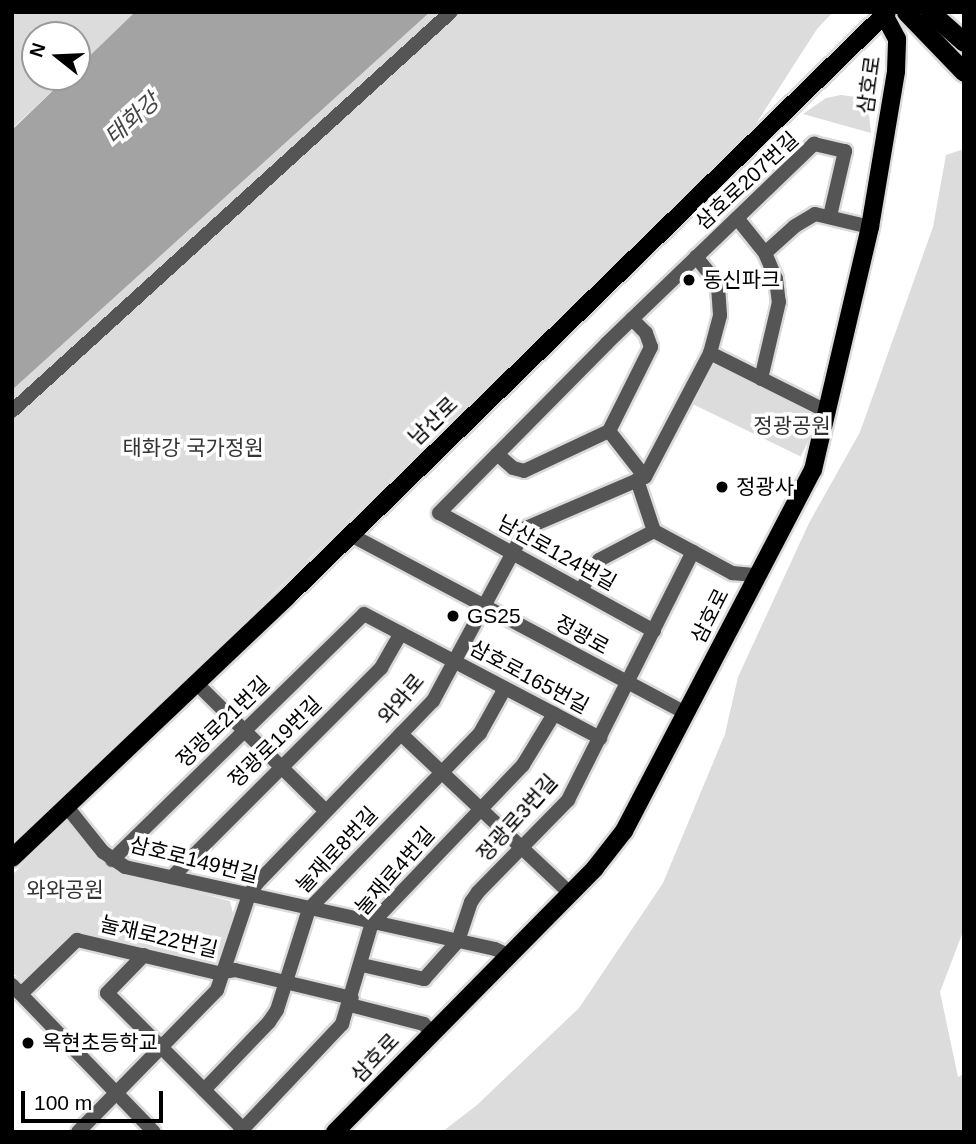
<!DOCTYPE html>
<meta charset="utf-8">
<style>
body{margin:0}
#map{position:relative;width:976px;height:1144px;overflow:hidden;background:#fff;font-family:Arial,"Noto Sans KR",sans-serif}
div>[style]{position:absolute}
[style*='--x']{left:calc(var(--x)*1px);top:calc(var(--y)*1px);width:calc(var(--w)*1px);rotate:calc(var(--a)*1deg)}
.green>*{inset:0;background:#dcdcdc;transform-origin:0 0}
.water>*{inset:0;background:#a3a3a3}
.roads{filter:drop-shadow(2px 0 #dbdbdb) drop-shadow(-2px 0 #dbdbdb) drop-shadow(0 2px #dbdbdb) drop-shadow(0 -2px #dbdbdb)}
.minor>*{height:14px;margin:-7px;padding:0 7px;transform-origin:7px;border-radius:7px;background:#555}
.major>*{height:18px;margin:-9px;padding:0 9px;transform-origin:9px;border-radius:9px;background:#000}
.highway>*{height:19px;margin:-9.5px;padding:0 9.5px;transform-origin:9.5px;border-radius:9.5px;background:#000}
.dots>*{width:19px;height:19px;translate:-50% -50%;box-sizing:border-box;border:4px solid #fff;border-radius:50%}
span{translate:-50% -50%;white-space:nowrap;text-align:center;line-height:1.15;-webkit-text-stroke:7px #fff;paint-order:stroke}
.street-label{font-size:21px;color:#000}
.poi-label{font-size:21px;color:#000}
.left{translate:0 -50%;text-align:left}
.park-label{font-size:21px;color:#333}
.water-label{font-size:23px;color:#444;font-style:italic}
.frame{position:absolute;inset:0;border:14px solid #000;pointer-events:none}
.north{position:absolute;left:21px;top:21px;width:70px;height:70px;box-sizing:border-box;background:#fff;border:2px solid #999;border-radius:50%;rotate:288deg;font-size:19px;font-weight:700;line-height:28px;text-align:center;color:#000}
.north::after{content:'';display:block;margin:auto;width:24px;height:32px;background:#000;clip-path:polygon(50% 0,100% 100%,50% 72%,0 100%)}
.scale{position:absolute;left:21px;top:1091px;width:142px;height:32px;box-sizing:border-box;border:4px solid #000;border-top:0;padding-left:9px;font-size:21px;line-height:24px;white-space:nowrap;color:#000;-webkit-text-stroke:5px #fff;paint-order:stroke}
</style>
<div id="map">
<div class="green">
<i style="clip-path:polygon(12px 12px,135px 12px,77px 68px,77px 35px,35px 35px,35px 77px,67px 77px,12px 129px)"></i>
<i style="clip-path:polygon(430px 12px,833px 12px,817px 29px,754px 127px,12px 847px,12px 390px)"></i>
<i style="clip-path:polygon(841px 95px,856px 97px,868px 106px,871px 133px,803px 114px,826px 98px)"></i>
<i style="clip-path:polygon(964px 149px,964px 929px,940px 992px,958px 1077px,964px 1074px,964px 1132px,442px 1132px,477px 1105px,579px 1008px,663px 883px,725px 734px,738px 677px,809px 523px,860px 432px,933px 227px,946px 155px)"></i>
<i style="left:712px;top:360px;width:122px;height:48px;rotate:26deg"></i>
<i style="clip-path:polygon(68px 819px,106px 865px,122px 873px,230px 901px,235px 922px,219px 965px,84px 934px,76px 936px,26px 982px,20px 980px,12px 972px,12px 875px)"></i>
</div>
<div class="water">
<i style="clip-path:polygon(135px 12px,430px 12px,12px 390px,12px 130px,67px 77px,77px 77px,77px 68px)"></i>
</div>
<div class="roads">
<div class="minor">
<i style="--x:737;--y:218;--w:45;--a:51.3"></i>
<i style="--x:765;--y:253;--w:28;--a:67"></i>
<i style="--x:776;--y:279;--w:23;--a:83"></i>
<i style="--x:779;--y:302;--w:79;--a:103.2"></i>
<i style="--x:765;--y:253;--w:40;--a:-42"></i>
<i style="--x:795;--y:226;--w:23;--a:-31"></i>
<i style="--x:815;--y:214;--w:57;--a:13.3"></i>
<i style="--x:710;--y:353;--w:132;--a:26.6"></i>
<i style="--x:12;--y:411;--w:593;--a:-42.27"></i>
<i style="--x:609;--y:431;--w:58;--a:52"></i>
<i style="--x:497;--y:454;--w:21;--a:41"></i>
<i style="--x:513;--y:468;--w:11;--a:15"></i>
<i style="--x:524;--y:471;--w:94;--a:-25.2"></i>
<i style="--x:609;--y:431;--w:94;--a:-63.4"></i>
<i style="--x:651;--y:347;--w:15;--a:-110"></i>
<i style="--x:646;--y:333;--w:20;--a:-135"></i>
<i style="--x:637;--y:480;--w:54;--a:71.6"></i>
<i style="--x:349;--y:534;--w:382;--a:28"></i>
<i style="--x:581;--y:590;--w:35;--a:-59"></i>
<i style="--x:599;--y:560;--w:62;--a:-27.8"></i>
<i style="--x:654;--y:531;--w:89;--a:28.3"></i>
<i style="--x:732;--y:573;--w:25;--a:5"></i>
<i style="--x:654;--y:631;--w:245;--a:-151.2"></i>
<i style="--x:439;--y:513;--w:238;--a:-45.3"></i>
<i style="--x:606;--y:344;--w:289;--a:-43.9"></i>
<i style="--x:814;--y:144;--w:32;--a:13"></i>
<i style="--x:845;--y:151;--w:67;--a:103"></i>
<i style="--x:196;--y:683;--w:181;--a:44.6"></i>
<i style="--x:401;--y:734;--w:232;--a:43.3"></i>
<i style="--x:67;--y:807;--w:58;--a:51.3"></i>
<i style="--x:103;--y:852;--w:27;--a:34"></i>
<i style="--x:125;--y:867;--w:379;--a:12.5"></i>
<i style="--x:495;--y:949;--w:14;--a:25"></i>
<i style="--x:112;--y:860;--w:352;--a:-44.3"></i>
<i style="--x:364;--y:614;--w:267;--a:27.7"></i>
<i style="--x:172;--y:877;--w:296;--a:-45"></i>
<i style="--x:381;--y:668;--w:40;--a:-60.3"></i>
<i style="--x:144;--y:955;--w:53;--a:134.2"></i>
<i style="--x:107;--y:993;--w:192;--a:45"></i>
<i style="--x:362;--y:965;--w:64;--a:12.7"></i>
<i style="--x:424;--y:979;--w:51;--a:-48.2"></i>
<i style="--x:458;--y:941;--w:41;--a:-71.6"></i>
<i style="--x:471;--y:902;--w:12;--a:-55"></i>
<i style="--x:478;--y:892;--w:129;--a:-45.6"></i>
<i style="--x:568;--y:800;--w:278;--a:-63.3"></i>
<i style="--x:12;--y:985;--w:204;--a:46"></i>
<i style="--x:21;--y:994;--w:78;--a:-44"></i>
<i style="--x:77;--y:940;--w:145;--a:13.2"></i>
<i style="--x:218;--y:973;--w:17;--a:-10"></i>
<i style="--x:235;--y:970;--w:120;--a:13.5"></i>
<i style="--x:350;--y:1005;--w:76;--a:14.4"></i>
<i style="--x:424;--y:1024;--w:11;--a:52"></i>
<i style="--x:204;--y:1090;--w:94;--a:-46.3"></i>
<i style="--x:269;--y:1022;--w:14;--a:-56"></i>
<i style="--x:277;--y:1010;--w:106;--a:-72.4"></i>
<i style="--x:309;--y:909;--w:245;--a:-45.8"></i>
<i style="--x:480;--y:733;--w:51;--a:-60.9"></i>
<i style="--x:78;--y:1132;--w:199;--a:-45.6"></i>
<i style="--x:217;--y:990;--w:100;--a:-71.4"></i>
<i style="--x:249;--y:895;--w:14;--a:-56"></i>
<i style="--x:257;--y:883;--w:253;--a:-46"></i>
<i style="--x:433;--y:701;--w:196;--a:-61.7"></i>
<i style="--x:526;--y:528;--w:129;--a:-23.2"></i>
<i style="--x:645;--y:477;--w:140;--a:-62.3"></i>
<i style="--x:710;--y:353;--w:39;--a:-75"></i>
<i style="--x:720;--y:315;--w:31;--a:-94"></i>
<i style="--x:718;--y:284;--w:35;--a:-129"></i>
<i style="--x:240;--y:1132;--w:149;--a:-46.6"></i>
<i style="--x:342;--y:1024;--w:105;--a:-73.5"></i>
<i style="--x:372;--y:923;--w:219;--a:-46.3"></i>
<i style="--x:523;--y:765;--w:60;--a:-58.7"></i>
</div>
<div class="major">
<i style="--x:12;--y:858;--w:379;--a:-43.5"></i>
<i style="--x:287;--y:597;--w:834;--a:-44.27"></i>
<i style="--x:335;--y:1132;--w:371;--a:-45.4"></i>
<i style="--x:595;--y:868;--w:47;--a:-51.9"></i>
<i style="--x:624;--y:831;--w:407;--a:-62.4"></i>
<i style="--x:813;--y:470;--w:250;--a:-76.8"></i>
<i style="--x:870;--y:227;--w:158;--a:-80.5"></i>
<i style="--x:896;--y:71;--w:32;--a:-88"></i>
<i style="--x:897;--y:39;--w:27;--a:-118"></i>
<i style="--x:884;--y:15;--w:4;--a:-45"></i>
</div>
<div class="highway">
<i style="--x:906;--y:12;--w:83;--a:46"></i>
<i style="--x:930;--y:12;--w:45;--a:41.4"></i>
</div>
</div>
<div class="dots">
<i style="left:689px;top:280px;background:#000"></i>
<i style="left:722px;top:487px;background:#000"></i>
<i style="left:453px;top:616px;background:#000"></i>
<i style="left:28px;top:1043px;background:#000"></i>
</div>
<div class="street-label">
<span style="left:869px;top:85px;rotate:-82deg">삼호로</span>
<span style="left:747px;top:181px;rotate:-43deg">삼호로207번길</span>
<span style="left:433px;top:421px;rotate:-44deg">남산로</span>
<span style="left:557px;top:553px;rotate:29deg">남산로124번길</span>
<span style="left:710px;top:616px;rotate:-63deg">삼호로</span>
<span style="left:582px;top:635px;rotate:29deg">정광로</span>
<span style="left:529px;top:677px;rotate:28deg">삼호로165번길</span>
<span style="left:401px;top:699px;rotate:-50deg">와와로</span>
<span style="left:223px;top:722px;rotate:-44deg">정광로21번길</span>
<span style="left:275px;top:742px;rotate:-44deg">정광로19번길</span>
<span style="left:517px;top:818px;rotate:-48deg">정광로3번길</span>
<span style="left:337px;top:850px;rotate:-47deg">눌재로8번길</span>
<span style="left:194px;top:860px;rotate:14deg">삼호로149번길</span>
<span style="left:395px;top:871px;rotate:-49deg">눌재로4번길</span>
<span style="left:159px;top:937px;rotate:13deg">눌재로22번길</span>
<span style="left:375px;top:1058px;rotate:-46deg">삼호로</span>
</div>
<div class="poi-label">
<span class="left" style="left:703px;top:280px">동신파크</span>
<span class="left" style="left:736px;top:487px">정광사</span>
<span class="left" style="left:467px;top:616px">GS25</span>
<span class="left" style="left:42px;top:1043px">옥현초등학교</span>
</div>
<div class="park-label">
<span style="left:792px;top:426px">정광공원</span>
<span style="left:193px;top:448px">태화강 국가정원</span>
<span style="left:65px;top:890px">와와공원</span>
</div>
<div class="water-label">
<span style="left:132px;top:119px;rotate:-42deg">태화강</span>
</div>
<div class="frame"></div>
<div class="north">N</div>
<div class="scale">100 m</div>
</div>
